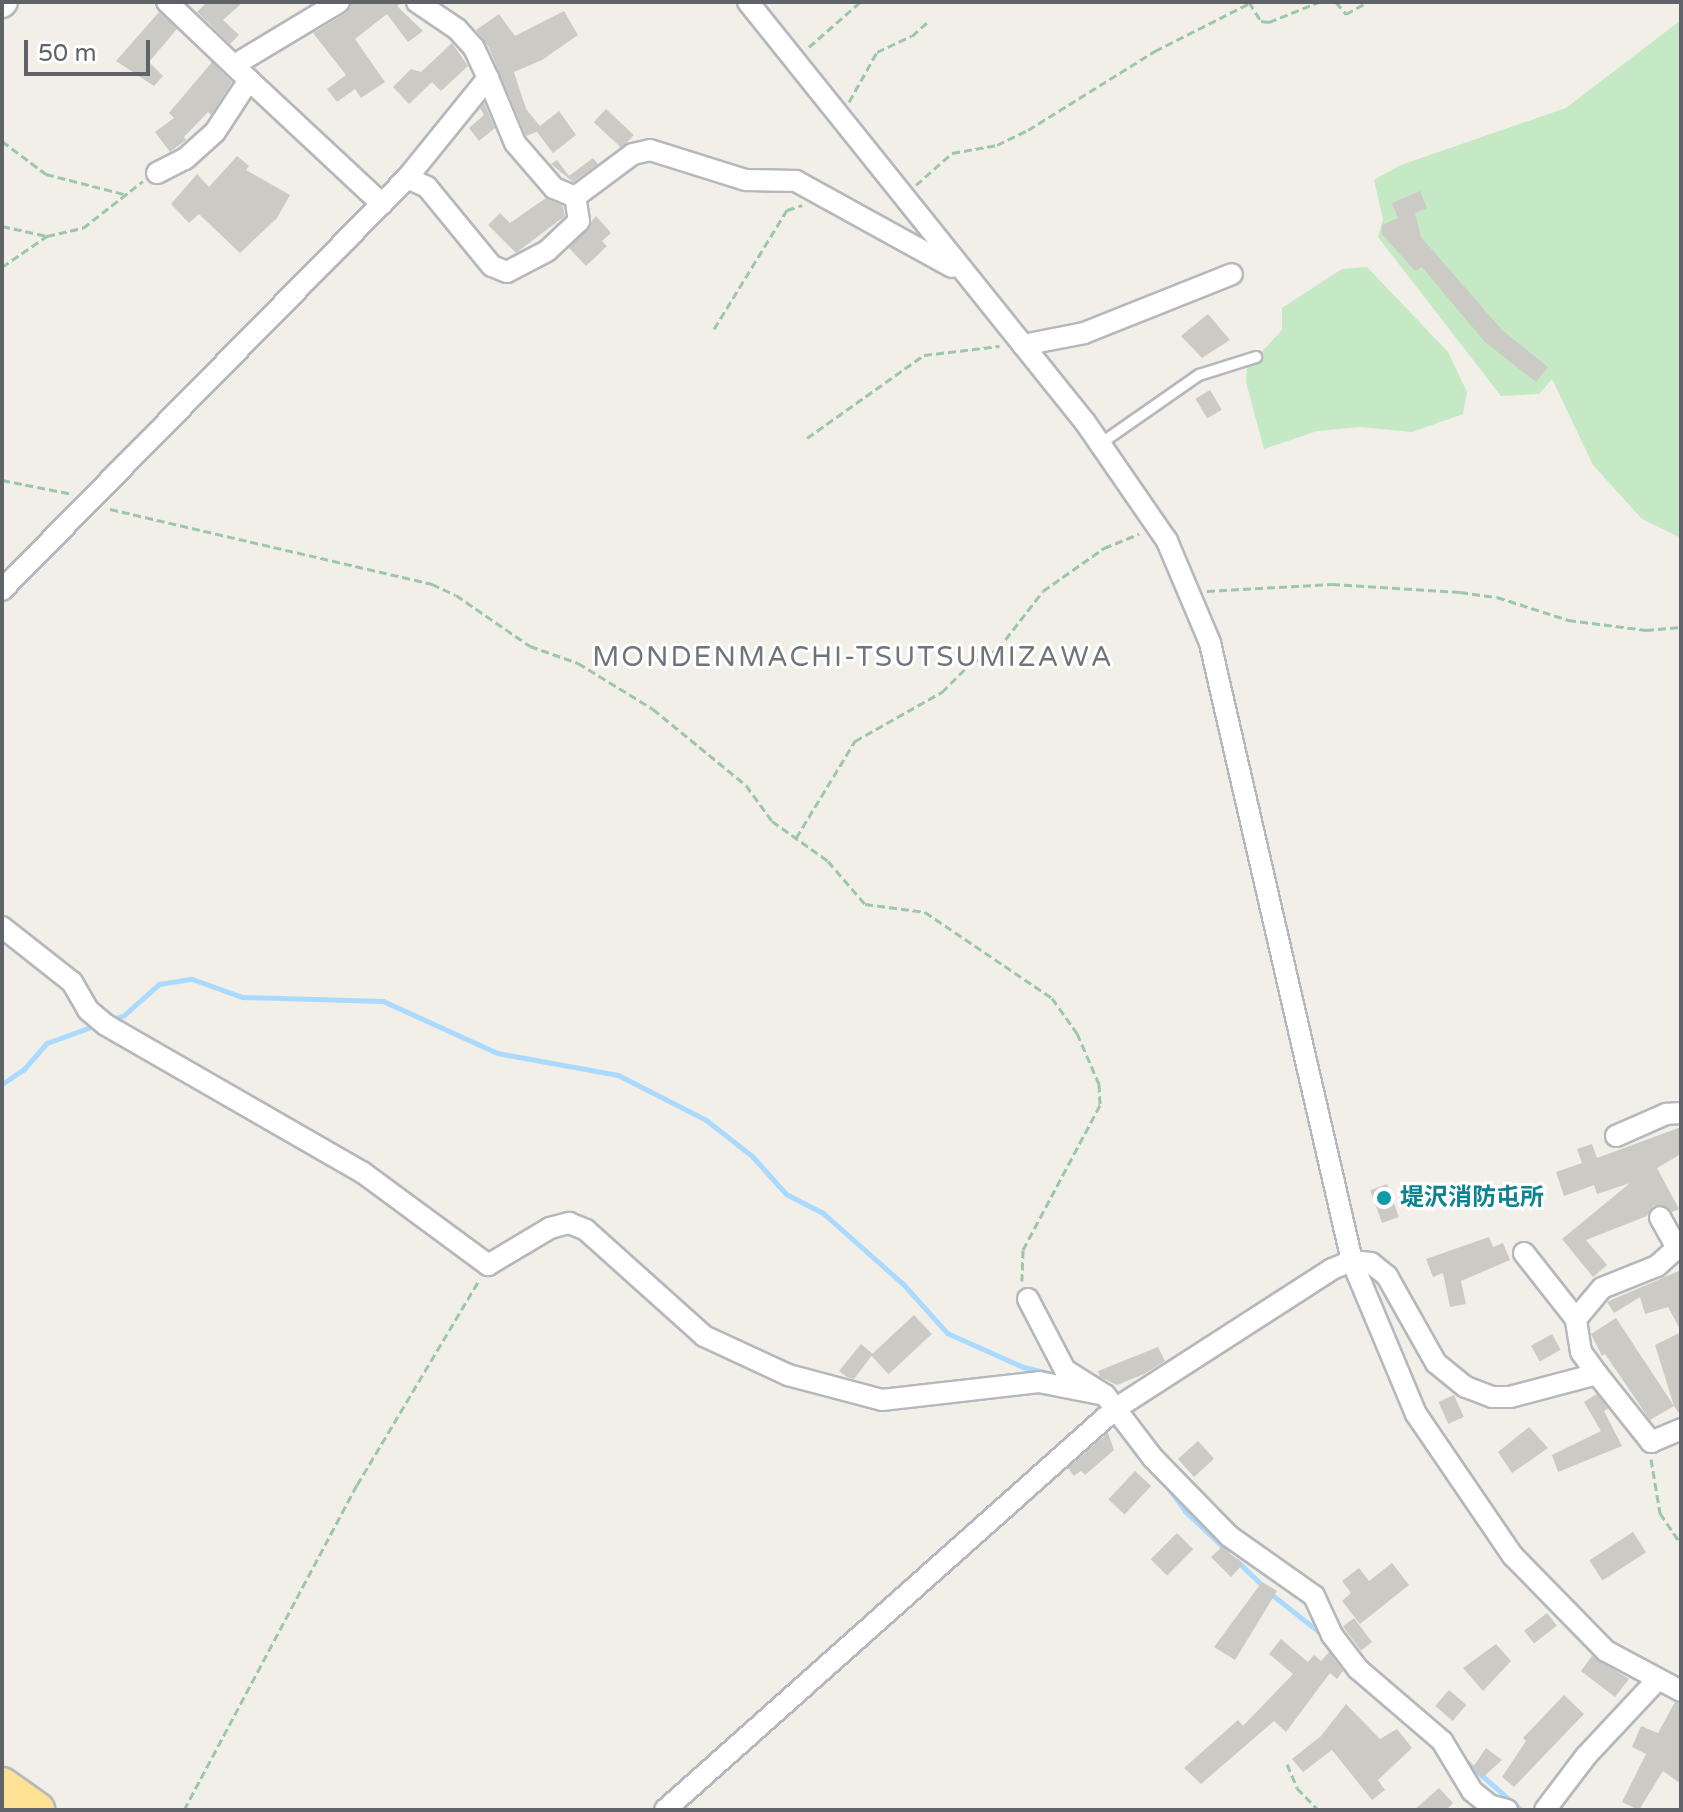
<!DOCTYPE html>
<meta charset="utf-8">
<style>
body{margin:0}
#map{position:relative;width:1683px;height:1812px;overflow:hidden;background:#f1efe8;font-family:"Varela Round","Noto Sans JP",sans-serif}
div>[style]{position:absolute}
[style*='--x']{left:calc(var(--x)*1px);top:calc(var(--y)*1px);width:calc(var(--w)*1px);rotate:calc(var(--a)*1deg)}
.green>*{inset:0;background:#c5e8c5}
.stream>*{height:5px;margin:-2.5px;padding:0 2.5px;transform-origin:2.5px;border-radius:2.5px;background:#aadaff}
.building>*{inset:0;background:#cccac5;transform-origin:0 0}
.path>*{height:3px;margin-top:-1.5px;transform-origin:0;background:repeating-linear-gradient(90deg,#9cc7a9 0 8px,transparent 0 12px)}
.roads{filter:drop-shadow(2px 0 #b5b8bc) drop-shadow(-2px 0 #b5b8bc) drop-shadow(0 2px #b5b8bc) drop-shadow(0 -2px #b5b8bc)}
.lane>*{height:10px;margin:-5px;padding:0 5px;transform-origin:5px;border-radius:5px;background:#fff}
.street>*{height:20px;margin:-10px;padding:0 10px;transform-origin:10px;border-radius:10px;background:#fff}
.secondary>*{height:28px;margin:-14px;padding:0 14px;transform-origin:14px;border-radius:14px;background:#fff}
.highway>*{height:36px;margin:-18px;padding:0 18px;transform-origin:18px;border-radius:18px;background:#fde293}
.dots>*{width:22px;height:22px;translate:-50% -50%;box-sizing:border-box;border:4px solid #fff;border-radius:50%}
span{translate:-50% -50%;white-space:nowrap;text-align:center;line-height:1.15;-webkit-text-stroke:6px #fff;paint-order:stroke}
.culture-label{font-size:24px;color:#0d838f;font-weight:700}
.left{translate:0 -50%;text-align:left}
.quarter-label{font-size:28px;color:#70757a;letter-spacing:2px}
.frame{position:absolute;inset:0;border:4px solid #5f6368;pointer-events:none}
.scale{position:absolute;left:24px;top:40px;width:126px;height:36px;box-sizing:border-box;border:4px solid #5f6368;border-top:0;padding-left:10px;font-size:24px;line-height:28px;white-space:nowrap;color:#5f6368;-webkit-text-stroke:6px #fff;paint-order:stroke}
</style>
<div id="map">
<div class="green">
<i style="clip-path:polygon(1681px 20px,1681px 538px,1642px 519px,1593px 465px,1552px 379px,1539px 394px,1501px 396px,1378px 237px,1383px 219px,1374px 180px,1401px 165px,1566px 108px)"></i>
<i style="clip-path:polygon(1367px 267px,1448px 352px,1467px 392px,1463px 414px,1412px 432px,1360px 427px,1317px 431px,1264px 449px,1246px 382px,1247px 368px,1282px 330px,1282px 308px,1342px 269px)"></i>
</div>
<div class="stream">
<i style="--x:109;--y:1020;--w:16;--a:-18"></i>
<i style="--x:124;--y:1015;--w:47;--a:-41.5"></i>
<i style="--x:159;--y:984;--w:33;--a:-9"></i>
<i style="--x:192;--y:979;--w:53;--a:19.8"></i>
<i style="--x:242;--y:997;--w:141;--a:1.6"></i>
<i style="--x:383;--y:1001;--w:125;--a:24.5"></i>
<i style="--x:497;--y:1053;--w:123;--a:10.3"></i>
<i style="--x:618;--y:1075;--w:99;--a:27.1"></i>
<i style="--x:706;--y:1120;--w:58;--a:38"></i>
<i style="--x:752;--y:1156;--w:51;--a:48.2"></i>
<i style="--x:786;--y:1194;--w:42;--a:27.2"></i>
<i style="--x:823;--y:1213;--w:108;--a:41.6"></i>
<i style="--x:904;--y:1285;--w:64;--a:48.1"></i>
<i style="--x:947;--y:1333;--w:83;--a:24.1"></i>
<i style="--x:1023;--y:1367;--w:40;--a:13"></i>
<i style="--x:2;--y:1084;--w:27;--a:-34"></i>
<i style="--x:24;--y:1069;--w:35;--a:-49"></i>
<i style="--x:47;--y:1043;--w:52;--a:-20.2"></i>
<i style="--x:1164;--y:1482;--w:36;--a:54"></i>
<i style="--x:1185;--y:1511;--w:58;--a:43.6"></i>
<i style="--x:1237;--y:1561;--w:37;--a:44"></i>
<i style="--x:1271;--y:1594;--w:66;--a:38.3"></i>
<i style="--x:1462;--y:1758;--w:79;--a:41.4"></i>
</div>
<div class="building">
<i style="clip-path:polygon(207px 2px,243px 2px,223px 20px,239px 35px,230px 44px,197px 12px)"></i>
<i style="clip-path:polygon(352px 2px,402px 2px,397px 6px,423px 31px,408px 42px,387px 14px,355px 39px,385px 82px,361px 98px,355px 89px,337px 102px,327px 89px,346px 75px,313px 33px,346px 13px)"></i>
<i style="clip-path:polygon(564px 11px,578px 35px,542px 60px,514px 72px,526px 109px,540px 126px,559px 111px,576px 135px,553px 153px,537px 132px,526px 136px,488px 46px,476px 30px,499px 14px,515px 36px)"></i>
<i style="clip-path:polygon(159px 12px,177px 29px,149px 62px,163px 76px,154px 86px,116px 61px)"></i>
<i style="clip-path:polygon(452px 43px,468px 66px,441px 91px,432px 82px,409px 104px,393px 87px,411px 69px,421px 72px)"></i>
<i style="clip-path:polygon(212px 62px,232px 82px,211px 115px,208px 112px,184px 137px,186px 140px,170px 152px,155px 132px,174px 118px,169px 113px)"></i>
<i style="clip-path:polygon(484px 103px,495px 128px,479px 141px,469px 128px,484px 115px,480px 108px)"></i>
<i style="left:606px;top:109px;width:38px;height:18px;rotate:43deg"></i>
<i style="clip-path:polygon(237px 156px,249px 166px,246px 170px,290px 195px,277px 218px,240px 253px,199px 214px,189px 223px,171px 204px,197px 174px,209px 187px)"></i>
<i style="clip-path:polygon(593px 158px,598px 164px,573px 182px,551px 164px,557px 160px,569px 176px)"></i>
<i style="clip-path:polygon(1420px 191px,1427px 208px,1415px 213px,1421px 237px,1502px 330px,1548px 367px,1536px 382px,1485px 342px,1422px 267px,1415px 271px,1382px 234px,1382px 225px,1398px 218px,1392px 203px)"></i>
<i style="clip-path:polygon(546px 198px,563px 206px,565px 216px,516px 253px,488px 225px,500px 213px,510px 223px)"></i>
<i style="clip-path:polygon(596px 216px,611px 233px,602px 241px,607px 246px,586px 266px,569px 248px)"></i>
<i style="clip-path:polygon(1208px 314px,1230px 340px,1202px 358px,1181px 336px)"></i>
<i style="left:1210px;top:390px;width:23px;height:17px;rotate:59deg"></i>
<i style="clip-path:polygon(1681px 1127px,1681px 1154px,1657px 1168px,1679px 1209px,1672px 1212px,1654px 1205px,1647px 1216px,1586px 1240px,1607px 1265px,1593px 1277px,1562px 1239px,1630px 1183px,1597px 1194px,1594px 1185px,1564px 1196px,1556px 1172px,1582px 1163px,1577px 1149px,1592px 1144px,1597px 1158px)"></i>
<i style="left:1387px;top:1184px;width:35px;height:18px;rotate:70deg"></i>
<i style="clip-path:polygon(1489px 1237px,1493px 1247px,1503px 1243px,1510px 1260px,1461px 1281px,1466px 1304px,1450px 1307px,1443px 1273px,1433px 1277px,1426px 1259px)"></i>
<i style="clip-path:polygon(1681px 1270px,1681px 1331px,1668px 1307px,1645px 1314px,1640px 1297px,1614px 1313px,1607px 1302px)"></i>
<i style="left:914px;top:1315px;width:26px;height:59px;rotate:47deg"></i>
<i style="clip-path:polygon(1616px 1318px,1674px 1406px,1655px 1345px,1681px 1332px,1681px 1416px,1674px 1406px,1650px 1420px,1605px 1354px,1602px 1356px,1591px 1334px)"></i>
<i style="left:1552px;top:1334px;width:18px;height:24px;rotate:61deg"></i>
<i style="clip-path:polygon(861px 1344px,873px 1354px,854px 1379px,847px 1377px,839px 1371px)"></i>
<i style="clip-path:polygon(1158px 1347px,1165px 1361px,1144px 1374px,1117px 1385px,1100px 1377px,1098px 1371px)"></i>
<i style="clip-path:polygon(1597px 1394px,1608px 1409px,1604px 1411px,1622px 1446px,1558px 1472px,1552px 1455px,1601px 1431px,1584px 1402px)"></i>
<i style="left:1454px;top:1395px;width:24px;height:17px;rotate:66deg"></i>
<i style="clip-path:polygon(1529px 1427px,1548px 1448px,1512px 1473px,1498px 1452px)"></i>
<i style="clip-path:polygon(1108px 1433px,1114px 1450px,1085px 1475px,1081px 1471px,1074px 1476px,1068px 1468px)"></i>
<i style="left:1198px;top:1441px;width:24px;height:27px;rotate:48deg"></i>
<i style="left:1135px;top:1471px;width:22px;height:39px;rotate:43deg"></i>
<i style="left:1633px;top:1532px;width:24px;height:52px;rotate:57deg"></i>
<i style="left:1177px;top:1533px;width:23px;height:37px;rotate:45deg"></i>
<i style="clip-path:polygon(1222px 1547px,1243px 1564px,1231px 1577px,1211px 1557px)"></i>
<i style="clip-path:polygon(1392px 1563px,1409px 1585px,1360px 1624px,1342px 1601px,1351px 1593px,1342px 1581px,1359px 1568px,1369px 1581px)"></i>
<i style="clip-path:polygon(1262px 1582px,1277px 1591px,1235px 1660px,1214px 1647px)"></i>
<i style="left:1547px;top:1613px;width:16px;height:29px;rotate:52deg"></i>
<i style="left:1354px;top:1618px;width:30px;height:14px;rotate:53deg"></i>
<i style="clip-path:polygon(1281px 1639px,1308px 1662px,1314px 1655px,1321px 1661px,1329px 1652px,1343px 1671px,1337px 1679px,1330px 1673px,1286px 1732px,1274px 1721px,1201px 1784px,1184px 1768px,1238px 1720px,1243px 1726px,1293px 1674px,1269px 1654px)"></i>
<i style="clip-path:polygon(1496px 1644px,1511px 1661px,1483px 1691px,1463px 1668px)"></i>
<i style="clip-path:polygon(1592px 1656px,1629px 1679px,1615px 1697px,1581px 1671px)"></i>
<i style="left:1449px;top:1690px;width:23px;height:21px;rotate:41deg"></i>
<i style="clip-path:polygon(1564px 1695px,1584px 1714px,1514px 1787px,1502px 1777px,1526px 1741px,1523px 1738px)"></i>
<i style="clip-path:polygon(1675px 1702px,1681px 1704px,1681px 1784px,1663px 1771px,1639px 1810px,1622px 1802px,1646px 1754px,1632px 1747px,1641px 1726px,1658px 1733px)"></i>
<i style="clip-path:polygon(1346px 1704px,1380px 1739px,1397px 1729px,1412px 1748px,1378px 1780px,1385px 1790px,1372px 1800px,1332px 1750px,1303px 1772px,1292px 1759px,1321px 1736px)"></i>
<i style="clip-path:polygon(1486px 1748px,1502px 1760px,1482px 1778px,1473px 1767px)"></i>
<i style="clip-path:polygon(1439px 1788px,1453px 1803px,1446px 1810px,1414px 1810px)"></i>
</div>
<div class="path">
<i style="--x:1249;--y:2;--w:22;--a:58"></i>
<i style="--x:1261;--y:21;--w:8;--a:7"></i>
<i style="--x:1269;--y:22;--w:54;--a:-21.8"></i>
<i style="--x:1336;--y:2;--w:16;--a:50"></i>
<i style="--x:1346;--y:14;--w:25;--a:-29"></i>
<i style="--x:809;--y:47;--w:68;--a:-41.4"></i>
<i style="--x:849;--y:102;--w:57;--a:-60.8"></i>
<i style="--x:877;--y:52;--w:38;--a:-25"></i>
<i style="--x:912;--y:36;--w:24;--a:-42"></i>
<i style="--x:2;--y:141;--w:55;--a:36.9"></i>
<i style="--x:46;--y:174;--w:81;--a:14.4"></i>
<i style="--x:916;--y:185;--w:48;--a:-41.6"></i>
<i style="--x:952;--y:153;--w:46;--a:-10.1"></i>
<i style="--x:997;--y:145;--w:34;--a:-26"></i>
<i style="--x:1028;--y:130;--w:150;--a:-31.9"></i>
<i style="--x:1155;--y:51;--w:106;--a:-26.8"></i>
<i style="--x:2;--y:226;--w:46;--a:12.5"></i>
<i style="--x:2;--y:267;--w:55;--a:-34.6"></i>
<i style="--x:47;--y:236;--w:37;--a:-13"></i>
<i style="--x:83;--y:228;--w:76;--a:-38.1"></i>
<i style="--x:714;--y:329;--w:140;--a:-58.5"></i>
<i style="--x:787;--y:210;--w:16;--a:-18"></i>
<i style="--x:807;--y:438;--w:143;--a:-35.4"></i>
<i style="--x:924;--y:355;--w:76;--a:-6.8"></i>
<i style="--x:2;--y:480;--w:72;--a:11.2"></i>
<i style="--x:110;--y:509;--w:331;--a:13.1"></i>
<i style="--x:432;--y:584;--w:26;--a:25"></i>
<i style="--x:456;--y:595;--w:90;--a:34.6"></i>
<i style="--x:530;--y:646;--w:51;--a:19.5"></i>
<i style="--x:578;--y:663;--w:88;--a:31.5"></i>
<i style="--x:653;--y:709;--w:120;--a:39.3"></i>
<i style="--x:746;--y:785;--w:44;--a:54.2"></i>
<i style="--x:772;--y:821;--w:69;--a:35.5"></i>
<i style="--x:828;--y:861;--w:57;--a:49.3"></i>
<i style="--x:865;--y:904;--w:61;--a:7.6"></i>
<i style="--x:925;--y:912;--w:153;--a:34.1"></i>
<i style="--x:1052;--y:998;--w:43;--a:54.5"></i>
<i style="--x:1077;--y:1033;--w:56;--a:66.7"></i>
<i style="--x:1099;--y:1084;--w:21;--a:87"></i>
<i style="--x:1100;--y:1105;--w:164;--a:118"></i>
<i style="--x:1023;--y:1250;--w:31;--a:92"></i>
<i style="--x:1207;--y:591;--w:125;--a:-3.2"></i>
<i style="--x:1332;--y:584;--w:128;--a:3.6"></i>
<i style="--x:1460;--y:592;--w:37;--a:8"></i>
<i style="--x:1497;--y:597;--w:75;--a:17.9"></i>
<i style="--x:1568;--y:620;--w:79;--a:7.3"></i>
<i style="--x:1646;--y:630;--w:35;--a:-5"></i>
<i style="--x:796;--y:838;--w:114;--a:-58.7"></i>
<i style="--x:855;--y:741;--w:100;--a:-29.4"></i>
<i style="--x:942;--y:692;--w:41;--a:-45"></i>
<i style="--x:971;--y:663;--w:30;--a:-27"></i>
<i style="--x:998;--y:649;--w:73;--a:-52.2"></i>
<i style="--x:1043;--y:591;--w:75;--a:-35.2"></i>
<i style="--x:1104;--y:548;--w:38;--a:-22"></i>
<i style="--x:1651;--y:1459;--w:55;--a:80.5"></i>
<i style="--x:1660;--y:1513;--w:37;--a:56"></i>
<i style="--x:1287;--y:1764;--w:26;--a:67"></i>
<i style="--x:1297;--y:1788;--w:30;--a:46"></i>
<i style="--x:184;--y:1810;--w:368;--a:-62"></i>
<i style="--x:357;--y:1485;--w:240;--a:-59.2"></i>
</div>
<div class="roads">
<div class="lane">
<i style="--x:1100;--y:444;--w:121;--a:-34.9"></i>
<i style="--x:1199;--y:375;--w:60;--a:-17.5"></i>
</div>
<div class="street">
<i style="--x:417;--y:2;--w:48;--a:34"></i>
<i style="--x:457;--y:29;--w:25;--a:48"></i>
<i style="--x:474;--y:48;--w:33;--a:65"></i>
<i style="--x:748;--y:2;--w:538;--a:51.26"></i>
<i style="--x:1085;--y:422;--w:145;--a:55.4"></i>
<i style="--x:1167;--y:541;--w:111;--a:67.1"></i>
<i style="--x:1210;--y:643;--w:634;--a:77.06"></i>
<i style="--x:1352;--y:1261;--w:166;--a:67.3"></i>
<i style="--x:1416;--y:1414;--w:172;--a:55.7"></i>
<i style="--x:1513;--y:1556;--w:133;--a:45.6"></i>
<i style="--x:1606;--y:1651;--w:85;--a:28.1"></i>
<i style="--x:236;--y:64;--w:120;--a:-31"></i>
<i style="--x:249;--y:80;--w:182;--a:43"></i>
<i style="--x:157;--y:173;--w:31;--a:-27"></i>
<i style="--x:185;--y:159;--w:40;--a:-42"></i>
<i style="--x:215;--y:132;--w:62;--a:-56.8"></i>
<i style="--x:249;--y:80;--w:113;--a:-136.4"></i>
<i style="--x:407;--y:178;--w:22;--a:24"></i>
<i style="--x:427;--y:187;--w:102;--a:50.6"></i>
<i style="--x:492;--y:266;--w:16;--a:22"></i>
<i style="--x:507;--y:272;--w:45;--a:-27.7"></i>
<i style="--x:547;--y:251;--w:44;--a:-43.2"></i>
<i style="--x:579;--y:221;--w:24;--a:-99"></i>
<i style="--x:1023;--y:345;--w:62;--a:-11.1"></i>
<i style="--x:1084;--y:333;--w:159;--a:-21.7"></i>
<i style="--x:2;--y:590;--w:578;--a:-45.49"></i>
<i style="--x:407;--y:178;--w:129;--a:-51"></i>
<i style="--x:488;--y:78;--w:70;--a:67.4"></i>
<i style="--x:515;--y:143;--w:60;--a:49.1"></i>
<i style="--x:554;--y:188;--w:23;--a:23"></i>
<i style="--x:575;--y:197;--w:72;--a:-36.6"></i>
<i style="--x:633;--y:154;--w:17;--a:-13"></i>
<i style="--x:650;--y:150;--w:101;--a:17.4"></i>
<i style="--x:746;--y:180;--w:50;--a:1.1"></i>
<i style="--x:796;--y:181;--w:178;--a:28.9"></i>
<i style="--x:2;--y:927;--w:89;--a:38.2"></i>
<i style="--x:72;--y:982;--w:32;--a:60"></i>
<i style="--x:88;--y:1010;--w:23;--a:40"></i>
<i style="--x:106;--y:1025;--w:295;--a:29.9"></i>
<i style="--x:362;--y:1172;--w:157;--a:36.4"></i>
<i style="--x:488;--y:1265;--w:72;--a:-30.8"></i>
<i style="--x:550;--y:1228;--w:20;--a:-15"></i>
<i style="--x:569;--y:1223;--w:18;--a:22"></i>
<i style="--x:586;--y:1230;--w:159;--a:41.9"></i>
<i style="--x:704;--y:1336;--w:93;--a:24.9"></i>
<i style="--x:788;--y:1375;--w:97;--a:14.9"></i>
<i style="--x:882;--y:1400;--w:158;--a:-6.5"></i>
<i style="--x:1039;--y:1382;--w:67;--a:11.1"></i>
<i style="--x:1616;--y:1136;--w:55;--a:-23.7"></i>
<i style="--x:1666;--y:1114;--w:15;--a:-4"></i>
<i style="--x:1524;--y:1253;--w:84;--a:51.8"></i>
<i style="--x:1028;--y:1299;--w:80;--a:62.5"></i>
<i style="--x:1065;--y:1370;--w:47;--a:32"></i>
<i style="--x:1105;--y:1395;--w:79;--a:52.7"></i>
<i style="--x:1153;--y:1458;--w:109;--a:45.7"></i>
<i style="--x:1229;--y:1536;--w:104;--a:35.2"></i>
<i style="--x:1314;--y:1596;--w:43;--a:65.2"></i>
<i style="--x:1332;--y:1635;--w:43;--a:52.6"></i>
<i style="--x:1358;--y:1669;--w:111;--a:40.6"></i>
<i style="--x:1442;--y:1741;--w:58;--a:59"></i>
<i style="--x:1472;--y:1791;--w:22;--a:39"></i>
<i style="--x:1489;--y:1805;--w:19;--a:16"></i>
<i style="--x:1597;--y:1374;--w:27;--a:-126"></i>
<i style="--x:1581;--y:1352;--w:33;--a:-99"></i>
<i style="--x:1576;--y:1319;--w:40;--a:-50"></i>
<i style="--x:1602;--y:1288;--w:59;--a:-21.8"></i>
<i style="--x:1657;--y:1266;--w:27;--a:-42"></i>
<i style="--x:1677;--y:1248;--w:35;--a:-119"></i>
<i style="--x:665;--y:1810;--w:603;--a:-41.7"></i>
<i style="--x:1115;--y:1409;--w:258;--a:-32.8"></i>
<i style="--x:1332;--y:1269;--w:22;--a:-22"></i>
<i style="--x:1352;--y:1261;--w:19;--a:6"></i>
<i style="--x:1371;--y:1263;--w:21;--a:39"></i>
<i style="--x:1387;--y:1276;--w:100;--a:60.6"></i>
<i style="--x:1436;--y:1363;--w:38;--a:39"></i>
<i style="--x:1466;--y:1387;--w:28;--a:21"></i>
<i style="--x:1492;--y:1397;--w:18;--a:0"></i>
<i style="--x:1510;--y:1397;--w:90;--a:-14.8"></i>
<i style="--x:1597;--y:1374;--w:87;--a:51.5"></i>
<i style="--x:1651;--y:1442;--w:33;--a:-23"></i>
<i style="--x:1545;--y:1810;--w:68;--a:-52.8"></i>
<i style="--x:1586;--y:1756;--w:104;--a:-46.9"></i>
</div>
<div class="secondary">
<i style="--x:2;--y:3;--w:1;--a:-45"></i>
</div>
<div class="highway">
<i style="--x:2;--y:1786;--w:42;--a:35.2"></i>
</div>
</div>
<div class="dots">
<i style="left:1384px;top:1198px;background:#0f9aa8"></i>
</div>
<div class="culture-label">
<span class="left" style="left:1400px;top:1198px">堤沢消防屯所</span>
</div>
<div class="quarter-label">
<span style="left:853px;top:657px">MONDENMACHI-TSUTSUMIZAWA</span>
</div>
<div class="frame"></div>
<div class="scale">50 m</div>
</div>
